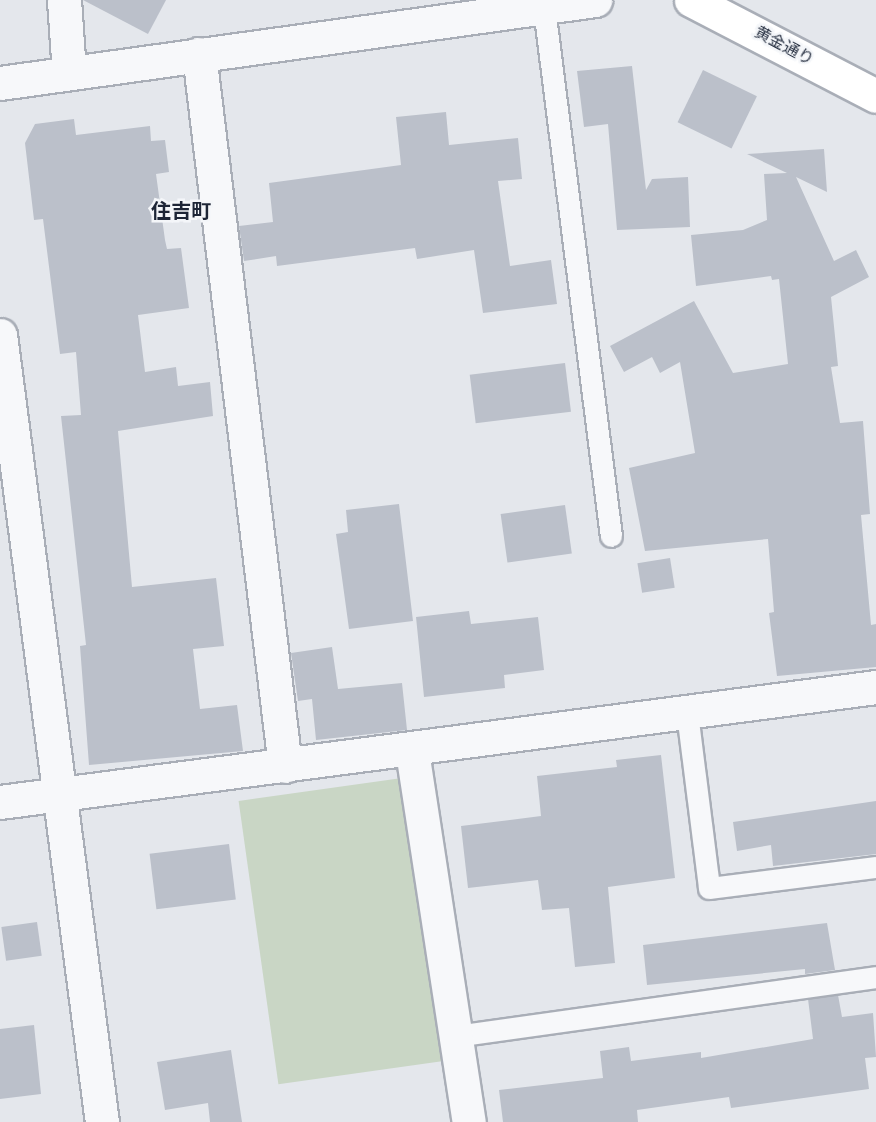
<!DOCTYPE html>
<meta charset="utf-8">
<style>
body{margin:0}
#map{position:relative;width:876px;height:1122px;overflow:hidden;background:#e4e7ec;font-family:Helvetica,"Noto Sans JP",sans-serif}
div>[style]{position:absolute}
[style*='--x']{left:calc(var(--x)*1px);top:calc(var(--y)*1px);width:calc(var(--w)*1px);rotate:calc(var(--a)*1deg)}
.green>*{inset:0;background:#c9d6c5;transform-origin:0 0}
.building>*{inset:0;background:#bbc0ca;transform-origin:0 0}
.roads{filter:drop-shadow(2px 0 #a9aeb7) drop-shadow(-2px 0 #a9aeb7) drop-shadow(0 2px #a9aeb7) drop-shadow(0 -2px #a9aeb7)}
.lane>*{height:21px;margin:-10.5px;padding:0 10.5px;transform-origin:10.5px;border-radius:10.5px;background:#f7f8fa}
.street>*{height:33px;margin:-16.5px;padding:0 16.5px;transform-origin:16.5px;border-radius:16.5px;background:#f7f8fa}
.secondary>*{height:33px;margin:-16.5px;padding:0 16.5px;transform-origin:16.5px;border-radius:16.5px;background:#fff}
span{translate:-50% -50%;white-space:nowrap;text-align:center;line-height:1.15;-webkit-text-stroke:5px #f4f6f9;paint-order:stroke}
.street-label{font-size:16px;color:#2b3445}
.quarter-label{font-size:20px;color:#1d2536;font-weight:700}
</style>
<div id="map">
<div class="green">
<i style="left:402px;top:778px;width:286px;height:165px;rotate:82deg"></i>
</div>
<div class="building">
<i style="clip-path:polygon(83px 0,166px 0,148px 34px)"></i>
<i style="clip-path:polygon(632px 66px,646px 190px,652px 179px,688px 177px,690px 227px,617px 230px,608px 124px,584px 127px,577px 71px)"></i>
<i style="left:703px;top:70px;width:60px;height:58px;rotate:26deg"></i>
<i style="clip-path:polygon(446px 112px,449px 145px,518px 138px,522px 179px,498px 181px,510px 266px,551px 260px,557px 304px,483px 313px,474px 250px,417px 259px,415px 248px,277px 266px,276px 256px,244px 261px,239px 226px,273px 222px,269px 183px,401px 165px,396px 117px)"></i>
<i style="clip-path:polygon(74px 119px,76px 135px,150px 126px,151px 141px,165px 140px,169px 172px,156px 174px,165px 240px,167px 249px,181px 248px,189px 308px,138px 315px,145px 372px,176px 367px,178px 386px,210px 382px,213px 416px,118px 431px,132px 587px,216px 578px,224px 646px,193px 649px,200px 709px,237px 705px,243px 751px,89px 765px,80px 646px,86px 645px,61px 416px,81px 415px,76px 352px,60px 354px,43px 219px,34px 220px,25px 143px,35px 124px)"></i>
<i style="clip-path:polygon(824px 149px,827px 192px,796px 177px,834px 261px,856px 250px,869px 277px,831px 297px,838px 366px,831px 367px,840px 423px,863px 421px,870px 514px,861px 515px,871px 625px,876px 624px,876px 667px,777px 676px,769px 613px,774px 612px,768px 539px,645px 551px,629px 468px,695px 453px,680px 362px,660px 373px,652px 357px,624px 372px,610px 346px,694px 301px,733px 373px,788px 364px,779px 279px,772px 280px,771px 276px,696px 286px,691px 235px,743px 230px,767px 220px,764px 174px,787px 173px,747px 154px)"></i>
<i style="left:565px;top:363px;width:49px;height:96px;rotate:83deg"></i>
<i style="clip-path:polygon(399px 504px,413px 621px,349px 629px,336px 534px,348px 532px,346px 510px)"></i>
<i style="left:565px;top:505px;width:49px;height:65px;rotate:82deg"></i>
<i style="left:670px;top:558px;width:30px;height:33px;rotate:81deg"></i>
<i style="clip-path:polygon(469px 611px,471px 624px,538px 617px,544px 670px,504px 675px,505px 688px,424px 697px,416px 617px)"></i>
<i style="clip-path:polygon(332px 647px,338px 689px,402px 683px,407px 730px,316px 740px,312px 699px,298px 701px,291px 653px)"></i>
<i style="clip-path:polygon(661px 755px,675px 878px,608px 887px,615px 963px,575px 967px,569px 908px,542px 910px,538px 880px,468px 888px,461px 826px,541px 816px,537px 776px,617px 767px,616px 760px)"></i>
<i style="clip-path:polygon(876px 801px,876px 854px,773px 866px,771px 845px,737px 851px,733px 822px)"></i>
<i style="left:229px;top:844px;width:56px;height:80px;rotate:83deg"></i>
<i style="left:37px;top:922px;width:34px;height:36px;rotate:82deg"></i>
<i style="clip-path:polygon(827px 923px,835px 970px,805px 974px,805px 969px,647px 985px,643px 945px)"></i>
<i style="clip-path:polygon(838px 995px,842px 1017px,873px 1013px,876px 1057px,865px 1058px,869px 1089px,731px 1108px,729px 1097px,637px 1110px,638px 1122px,503px 1122px,499px 1090px,603px 1078px,600px 1051px,629px 1047px,631px 1061px,701px 1052px,701px 1058px,813px 1039px,808px 999px)"></i>
<i style="clip-path:polygon(34px 1025px,41px 1094px,0 1099px,0 1029px)"></i>
<i style="clip-path:polygon(231px 1050px,242px 1122px,210px 1122px,208px 1103px,165px 1110px,157px 1062px)"></i>
</div>
<div class="roads">
<div class="lane">
<i style="--x:544;--y:8;--w:532;--a:82.77"></i>
<i style="--x:687;--y:713;--w:176;--a:82.8"></i>
<i style="--x:709;--y:888;--w:168;--a:-7.2"></i>
<i style="--x:456;--y:1036;--w:424;--a:-8"></i>
</div>
<div class="street">
<i style="--x:64;--y:0;--w:73;--a:86.1"></i>
<i style="--x:199;--y:54;--w:717;--a:83.11"></i>
<i style="--x:0;--y:83;--w:601;--a:-7.94"></i>
<i style="--x:0;--y:335;--w:794;--a:82.62"></i>
<i style="--x:412;--y:751;--w:375;--a:81.3"></i>
<i style="--x:0;--y:802;--w:884;--a:-7.48"></i>
</div>
<div class="secondary">
<i style="--x:691;--y:0;--w:208;--a:27.4"></i>
</div>
</div>
<div class="street-label">
<span style="left:784px;top:46px;rotate:28deg">黄金通り</span>
</div>
<div class="quarter-label">
<span style="left:181px;top:211px">住吉町</span>
</div>
</div>
